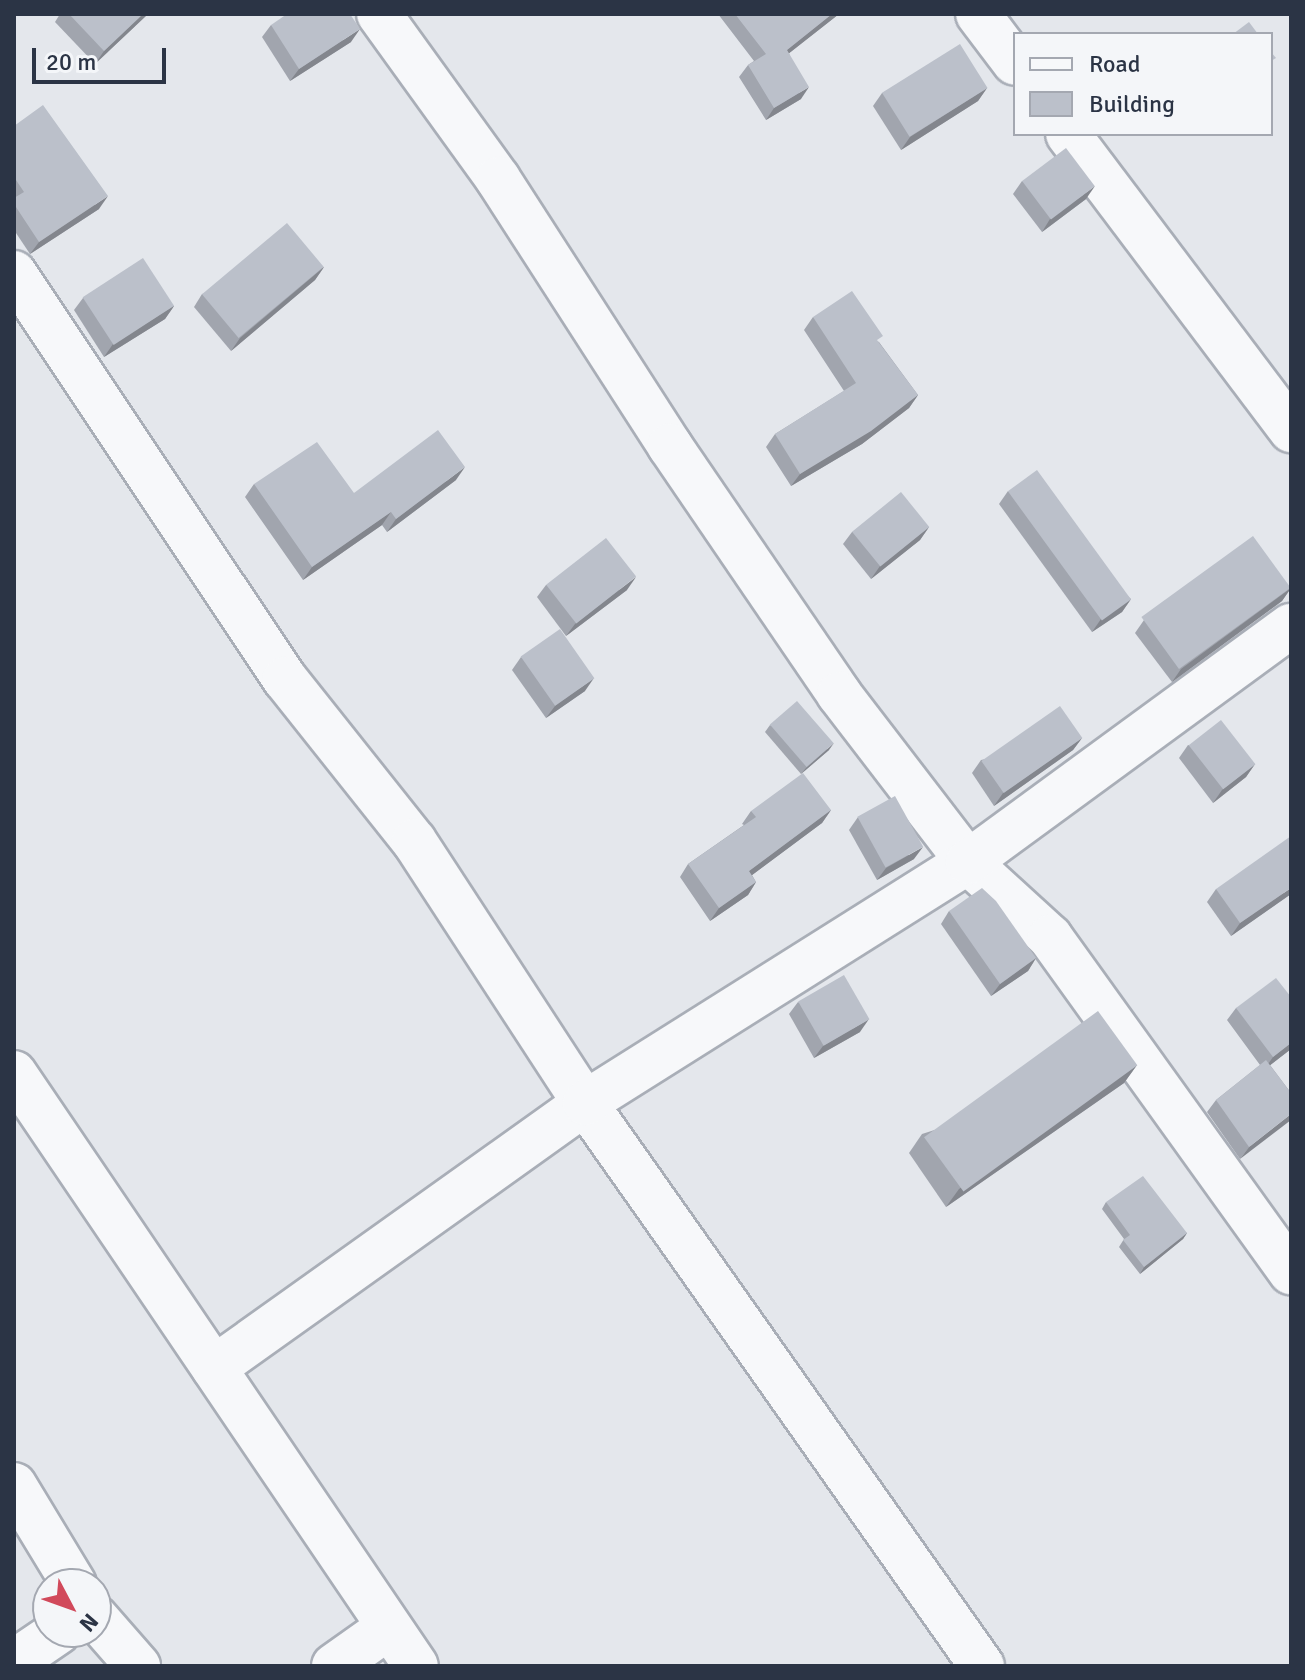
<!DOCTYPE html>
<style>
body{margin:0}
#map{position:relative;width:1305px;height:1680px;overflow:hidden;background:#e4e7ec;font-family:Signika,sans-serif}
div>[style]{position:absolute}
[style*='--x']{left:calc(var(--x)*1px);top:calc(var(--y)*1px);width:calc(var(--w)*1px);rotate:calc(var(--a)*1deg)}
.roads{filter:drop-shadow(2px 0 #a9aeb7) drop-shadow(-2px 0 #a9aeb7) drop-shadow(0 2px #a9aeb7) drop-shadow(0 -2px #a9aeb7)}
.street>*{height:44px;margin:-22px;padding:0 22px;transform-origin:22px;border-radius:22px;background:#f7f8fa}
.wall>*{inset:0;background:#a1a5ae}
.shaded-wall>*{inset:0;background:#83868d}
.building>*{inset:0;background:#bbc0ca;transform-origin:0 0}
span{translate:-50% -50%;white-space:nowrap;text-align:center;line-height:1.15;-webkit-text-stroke:6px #f4f6f9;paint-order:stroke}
.frame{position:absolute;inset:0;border:16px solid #2b3445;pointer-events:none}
.legend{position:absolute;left:1013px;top:32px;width:260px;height:104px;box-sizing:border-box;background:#f4f6f9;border:2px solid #a4a8b1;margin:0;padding:10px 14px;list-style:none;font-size:24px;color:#2b3445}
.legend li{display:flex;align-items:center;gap:16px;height:40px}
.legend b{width:40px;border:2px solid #a4a8b1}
.north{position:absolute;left:32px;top:1568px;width:80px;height:80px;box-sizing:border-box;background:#f4f6f9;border:2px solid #a4a8b1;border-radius:50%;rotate:131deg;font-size:22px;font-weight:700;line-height:32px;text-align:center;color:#2b3445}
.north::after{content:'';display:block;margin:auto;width:28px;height:36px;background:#d1495b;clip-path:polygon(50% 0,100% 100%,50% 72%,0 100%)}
.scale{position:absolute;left:32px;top:48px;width:134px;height:36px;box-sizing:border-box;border:4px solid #2b3445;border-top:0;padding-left:10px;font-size:24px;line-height:28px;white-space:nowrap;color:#2b3445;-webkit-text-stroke:6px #f4f6f9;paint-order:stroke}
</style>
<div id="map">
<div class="roads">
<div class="street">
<i style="--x:379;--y:14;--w:203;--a:54.2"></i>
<i style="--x:498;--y:179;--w:318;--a:57.2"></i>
<i style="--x:670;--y:446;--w:300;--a:55.7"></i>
<i style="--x:839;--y:694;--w:212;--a:52.5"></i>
<i style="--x:968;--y:862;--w:111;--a:42.4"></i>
<i style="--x:1050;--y:937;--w:413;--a:54.3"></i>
<i style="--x:978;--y:14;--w:61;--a:52.9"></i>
<i style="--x:1068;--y:134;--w:371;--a:53"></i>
<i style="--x:14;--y:273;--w:488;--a:56.3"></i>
<i style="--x:285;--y:679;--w:207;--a:51.5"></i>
<i style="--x:414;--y:841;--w:313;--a:56.9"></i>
<i style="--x:585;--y:1103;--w:689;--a:54.81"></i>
<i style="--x:14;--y:1073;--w:716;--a:55.87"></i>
<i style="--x:214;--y:1368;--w:456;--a:-35.5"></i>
<i style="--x:585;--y:1103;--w:453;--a:-32.2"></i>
<i style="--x:968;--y:862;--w:400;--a:-36.2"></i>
<i style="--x:14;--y:1485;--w:116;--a:58.8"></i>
<i style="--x:96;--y:1618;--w:64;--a:48.8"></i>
<i style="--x:14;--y:1662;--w:53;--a:-34.3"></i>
<i style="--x:334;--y:1666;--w:67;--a:-35.3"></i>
</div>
</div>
<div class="wall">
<i style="clip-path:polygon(60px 14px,148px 14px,95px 64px,55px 22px)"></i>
<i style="clip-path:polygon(718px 14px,839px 14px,789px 53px,801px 99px,766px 120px,739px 77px,748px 65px,754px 61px)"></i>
<i style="clip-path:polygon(271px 25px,351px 42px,290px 81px,262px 37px)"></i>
<i style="clip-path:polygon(987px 88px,978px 101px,901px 150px,873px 106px,882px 93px)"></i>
<i style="clip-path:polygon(14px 126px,99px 209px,30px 254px,14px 230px)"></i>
<i style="clip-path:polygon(1022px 181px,1086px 199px,1042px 232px,1013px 194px)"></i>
<i style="clip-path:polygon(324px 267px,315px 280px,231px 351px,194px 307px,202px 294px)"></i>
<i style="clip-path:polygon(83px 298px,174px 306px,165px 319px,104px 357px,74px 310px)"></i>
<i style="clip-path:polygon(813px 317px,879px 342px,918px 395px,909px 408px,862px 444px,791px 486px,766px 447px,775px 434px,844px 391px,804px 330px)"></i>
<i style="clip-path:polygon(456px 480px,387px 532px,382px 525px,303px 580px,245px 497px,254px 484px,354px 493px)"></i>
<i style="clip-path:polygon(1008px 491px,1131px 599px,1122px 612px,1092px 632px,999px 504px)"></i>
<i style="clip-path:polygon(929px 527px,920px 540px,871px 579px,843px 544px,852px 532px)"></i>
<i style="clip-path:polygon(546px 585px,627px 590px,566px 636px,537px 597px)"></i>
<i style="clip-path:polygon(1291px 588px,1282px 601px,1172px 682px,1135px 633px,1144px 620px)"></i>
<i style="clip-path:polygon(521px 657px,585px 691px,546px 718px,512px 670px)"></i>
<i style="clip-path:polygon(770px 725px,829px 750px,801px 774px,765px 732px)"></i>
<i style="clip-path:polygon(1082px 738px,1073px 750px,994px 806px,972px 773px,981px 760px)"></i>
<i style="clip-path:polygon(1188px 745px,1255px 764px,1246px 777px,1213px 803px,1179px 758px)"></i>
<i style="clip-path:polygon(831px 810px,822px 823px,752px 875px,756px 882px,748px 895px,710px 921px,680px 877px,688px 864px,744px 825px,742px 824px,751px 811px)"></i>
<i style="clip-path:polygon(858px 817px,914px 859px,877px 880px,849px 830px)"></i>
<i style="clip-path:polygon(1216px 889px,1291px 894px,1231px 936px,1207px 902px)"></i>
<i style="clip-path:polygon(949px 911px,1036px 958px,1028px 971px,991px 996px,941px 924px)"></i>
<i style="clip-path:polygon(1291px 997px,1291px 1049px,1270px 1065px,1291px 1093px,1240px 1159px,1207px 1112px,1216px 1100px,1260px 1065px,1227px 1020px,1236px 1008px)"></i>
<i style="clip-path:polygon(798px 1002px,860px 1032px,814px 1058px,789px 1014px)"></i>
<i style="clip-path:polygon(1137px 1065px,1124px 1083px,946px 1207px,909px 1153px,922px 1134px)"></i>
<i style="clip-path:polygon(1106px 1202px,1187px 1233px,1183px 1239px,1140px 1274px,1119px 1247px,1124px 1239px,1102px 1209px)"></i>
</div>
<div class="shaded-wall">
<i style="clip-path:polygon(143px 14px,148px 14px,95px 64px,104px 51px)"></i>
<i style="clip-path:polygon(832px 14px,839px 14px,778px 62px,787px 50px)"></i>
<i style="clip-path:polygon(360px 29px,351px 42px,290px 81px,299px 69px)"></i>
<i style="clip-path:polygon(809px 87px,801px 99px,766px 120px,774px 108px)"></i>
<i style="clip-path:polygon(987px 88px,978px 101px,901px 150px,910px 137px)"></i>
<i style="clip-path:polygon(1095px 186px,1086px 199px,1042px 232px,1050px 219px)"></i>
<i style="clip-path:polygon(108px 196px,99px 209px,30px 254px,39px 242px)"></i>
<i style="clip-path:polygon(324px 267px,315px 280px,231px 351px,240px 338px)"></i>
<i style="clip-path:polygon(174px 306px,165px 319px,104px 357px,113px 344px)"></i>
<i style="clip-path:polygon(918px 395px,909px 408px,862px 444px,791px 486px,800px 474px)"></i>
<i style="clip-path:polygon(465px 467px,456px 480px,387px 532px,396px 519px)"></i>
<i style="clip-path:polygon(391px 512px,382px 525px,303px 580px,312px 567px)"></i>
<i style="clip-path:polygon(929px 527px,920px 540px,871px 579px,880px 566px)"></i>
<i style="clip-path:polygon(636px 577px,627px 590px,566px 636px,575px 624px)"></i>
<i style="clip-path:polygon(1291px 588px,1282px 601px,1172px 682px,1181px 669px)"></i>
<i style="clip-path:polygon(1131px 599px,1122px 612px,1092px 632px,1101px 619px)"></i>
<i style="clip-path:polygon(594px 678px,585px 691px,546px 718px,555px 706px)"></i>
<i style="clip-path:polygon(1082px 738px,1073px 750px,994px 806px,1003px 793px)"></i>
<i style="clip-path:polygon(834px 743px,829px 750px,801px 774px,806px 768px)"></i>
<i style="clip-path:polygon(1255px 764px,1246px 777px,1213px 803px,1222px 790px)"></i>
<i style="clip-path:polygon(831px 810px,822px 823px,740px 884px,749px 871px)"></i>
<i style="clip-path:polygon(923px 847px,914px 859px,877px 880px,886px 868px)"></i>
<i style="clip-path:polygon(756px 882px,748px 895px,710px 921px,719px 908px)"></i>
<i style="clip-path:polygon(1291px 888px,1291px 894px,1231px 936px,1240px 923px)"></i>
<i style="clip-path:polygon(1036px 958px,1028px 971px,991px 996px,1000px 984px)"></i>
<i style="clip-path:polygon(869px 1019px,860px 1032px,814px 1058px,823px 1046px)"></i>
<i style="clip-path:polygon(1291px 1043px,1291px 1049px,1264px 1070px,1273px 1057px)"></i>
<i style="clip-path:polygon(1137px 1065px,1124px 1083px,946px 1207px,959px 1189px)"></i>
<i style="clip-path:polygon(1291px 1114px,1291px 1120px,1240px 1159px,1249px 1147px)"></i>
<i style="clip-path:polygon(1187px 1233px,1183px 1239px,1140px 1274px,1144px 1267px)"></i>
</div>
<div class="building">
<i style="clip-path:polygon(69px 14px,143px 14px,104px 51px)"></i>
<i style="clip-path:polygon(287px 14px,350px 14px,360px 29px,299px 69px,271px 25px)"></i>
<i style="clip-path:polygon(735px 14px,832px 14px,787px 50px,809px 87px,774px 108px,748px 65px,766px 54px)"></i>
<i style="clip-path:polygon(1249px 22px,1258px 34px,1233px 34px)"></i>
<i style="left:960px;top:44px;width:52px;height:92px;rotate:58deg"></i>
<i style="clip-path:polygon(1271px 52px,1276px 58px,1271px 61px)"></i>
<i style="clip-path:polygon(43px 105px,108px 196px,39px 242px,14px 204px,14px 198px,24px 192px,14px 177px,14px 126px)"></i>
<i style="left:1066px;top:148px;width:48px;height:55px;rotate:53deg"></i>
<i style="left:287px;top:223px;width:57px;height:111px;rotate:50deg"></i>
<i style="left:143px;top:258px;width:57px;height:72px;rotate:57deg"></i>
<i style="clip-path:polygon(852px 291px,883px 336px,877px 340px,918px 395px,871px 431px,800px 474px,775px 434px,856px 383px,813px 317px)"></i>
<i style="clip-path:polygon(438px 430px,465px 467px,396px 519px,391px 512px,312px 567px,254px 484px,317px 442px,354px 493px)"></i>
<i style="left:1037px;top:470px;width:160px;height:36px;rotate:54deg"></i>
<i style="left:901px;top:492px;width:45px;height:63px;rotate:51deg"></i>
<i style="left:1253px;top:536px;width:64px;height:138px;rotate:54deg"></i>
<i style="left:606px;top:538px;width:49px;height:76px;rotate:52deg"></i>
<i style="left:560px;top:629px;width:60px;height:48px;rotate:55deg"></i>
<i style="left:797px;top:701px;width:56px;height:36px;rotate:49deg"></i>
<i style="left:1060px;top:706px;width:39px;height:96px;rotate:55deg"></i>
<i style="left:1221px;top:720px;width:56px;height:41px;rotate:52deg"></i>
<i style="clip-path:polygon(803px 773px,831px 810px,749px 871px,756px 882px,719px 908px,688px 864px,756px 817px,751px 811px)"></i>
<i style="left:895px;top:796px;width:58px;height:43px;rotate:61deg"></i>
<i style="clip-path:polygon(1291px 836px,1291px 888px,1240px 923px,1216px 889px)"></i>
<i style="clip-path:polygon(982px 888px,996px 901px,1036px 958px,1000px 984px,949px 911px)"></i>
<i style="left:844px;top:975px;width:51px;height:53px;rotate:60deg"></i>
<i style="clip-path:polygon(1276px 978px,1291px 997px,1291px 1043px,1273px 1057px,1236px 1008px)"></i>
<i style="left:1098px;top:1011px;width:67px;height:215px;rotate:54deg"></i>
<i style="clip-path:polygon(1266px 1060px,1291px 1093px,1291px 1114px,1249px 1147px,1216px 1100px)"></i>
<i style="clip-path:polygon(1143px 1176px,1187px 1233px,1144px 1267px,1123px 1240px,1130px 1235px,1106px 1202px)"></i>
</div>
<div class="frame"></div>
<ul class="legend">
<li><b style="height:10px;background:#f7f8fa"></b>Road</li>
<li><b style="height:22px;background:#bbc0ca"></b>Building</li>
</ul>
<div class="north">N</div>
<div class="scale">20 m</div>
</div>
